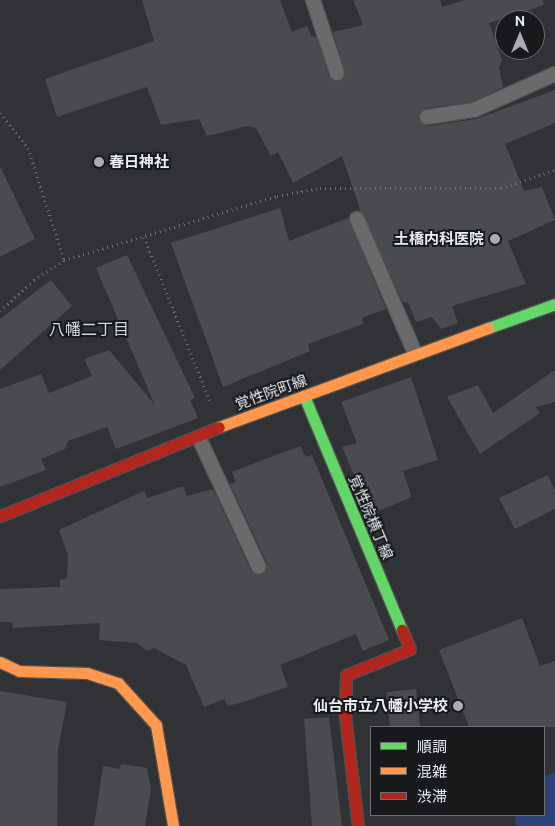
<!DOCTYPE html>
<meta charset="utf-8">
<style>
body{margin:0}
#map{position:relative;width:555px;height:826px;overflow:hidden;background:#303235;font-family:Ubuntu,"Noto Sans JP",sans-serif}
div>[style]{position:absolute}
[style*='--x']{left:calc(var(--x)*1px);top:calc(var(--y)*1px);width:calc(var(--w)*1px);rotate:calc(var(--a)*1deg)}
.green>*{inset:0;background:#2e4378}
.building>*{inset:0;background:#4a4b4f;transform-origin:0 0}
.path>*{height:3px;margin-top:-1.5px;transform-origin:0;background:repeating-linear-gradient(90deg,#706f70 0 1px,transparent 0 5px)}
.roads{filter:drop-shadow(1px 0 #4f5052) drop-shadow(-1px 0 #4f5052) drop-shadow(0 1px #4f5052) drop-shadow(0 -1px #4f5052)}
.lane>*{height:14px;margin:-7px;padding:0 7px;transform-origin:7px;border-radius:7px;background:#6b6a6b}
.fast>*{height:11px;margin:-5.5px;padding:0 5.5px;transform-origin:5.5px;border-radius:5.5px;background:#63d668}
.slow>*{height:11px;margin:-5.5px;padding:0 5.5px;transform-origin:5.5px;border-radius:5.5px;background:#ff974d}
.jam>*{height:11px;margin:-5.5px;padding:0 5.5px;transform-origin:5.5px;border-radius:5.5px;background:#b3261e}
.dots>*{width:14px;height:14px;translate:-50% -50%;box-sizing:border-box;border:2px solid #17191b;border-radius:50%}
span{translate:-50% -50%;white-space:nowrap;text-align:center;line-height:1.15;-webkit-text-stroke:4px #17191b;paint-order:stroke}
.poi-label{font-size:15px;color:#ebedf1;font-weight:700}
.left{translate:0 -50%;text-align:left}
.right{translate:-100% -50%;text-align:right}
.street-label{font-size:15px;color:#ebedf1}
.neighbourhood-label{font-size:16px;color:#d1d5de}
.legend{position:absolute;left:370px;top:726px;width:175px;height:90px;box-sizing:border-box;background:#17191b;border:1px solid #6c6e71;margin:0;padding:6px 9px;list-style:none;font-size:15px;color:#ebedf1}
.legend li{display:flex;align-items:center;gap:10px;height:25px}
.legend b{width:25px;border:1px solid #6c6e71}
.north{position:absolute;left:495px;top:10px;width:50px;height:50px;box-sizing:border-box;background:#17191b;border:1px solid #6c6e71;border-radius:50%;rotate:0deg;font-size:14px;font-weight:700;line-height:20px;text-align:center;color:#ebedf1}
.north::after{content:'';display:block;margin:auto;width:18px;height:22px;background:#aaacaf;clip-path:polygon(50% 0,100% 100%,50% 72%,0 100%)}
</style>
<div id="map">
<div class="green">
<i style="clip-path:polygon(555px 772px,555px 826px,516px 826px,515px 815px,544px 815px,544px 776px)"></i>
</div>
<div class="building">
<i style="clip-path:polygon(142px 0,280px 0,292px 32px,307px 26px,312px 37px,316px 36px,329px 76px,336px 82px,344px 78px,345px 71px,333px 32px,363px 25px,353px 0,440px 0,442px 7px,465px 0,543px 0,544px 5px,489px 23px,502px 60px,499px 67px,503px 87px,472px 102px,425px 108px,418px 118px,428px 126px,476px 119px,555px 90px,555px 123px,505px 144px,524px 191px,542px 187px,555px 220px,508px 241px,526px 284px,452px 306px,458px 323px,441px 329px,432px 317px,416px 322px,408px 302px,403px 303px,361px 212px,342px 156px,293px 183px,278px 152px,271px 156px,256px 128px,248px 126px,207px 136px,199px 119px,161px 125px,147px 87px,57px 117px,45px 79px,154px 41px)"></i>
<i style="clip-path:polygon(0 166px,35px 239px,0 257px)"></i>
<i style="clip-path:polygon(280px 208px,289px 241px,348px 218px,386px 309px,362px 318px,363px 324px,308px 344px,310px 351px,223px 387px,171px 243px)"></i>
<i style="clip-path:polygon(127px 255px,195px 398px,190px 400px,198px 418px,116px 449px,107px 427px,68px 441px,65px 449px,41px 459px,46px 470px,0 487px,0 389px,41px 374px,49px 393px,92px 376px,84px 359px,109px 350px,155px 405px,96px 268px)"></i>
<i style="clip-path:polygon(51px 280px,72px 306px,0 370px,0 319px)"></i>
<i style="clip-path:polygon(555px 370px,555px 402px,536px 407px,540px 413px,480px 454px,447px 397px,478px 385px,493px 413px)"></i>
<i style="clip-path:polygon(411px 377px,438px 460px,403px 471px,412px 497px,371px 514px,342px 447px,357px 443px,341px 402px)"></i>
<i style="clip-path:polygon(300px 446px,306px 457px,312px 455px,389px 640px,363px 651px,356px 634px,280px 665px,288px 687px,240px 703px,228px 706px,224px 699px,204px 707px,186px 665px,154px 648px,147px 651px,137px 643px,99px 640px,100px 623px,13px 628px,12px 622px,0 622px,0 589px,60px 587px,60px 580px,67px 578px,68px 555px,59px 530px,144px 491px,148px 498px,183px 486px,187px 496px,213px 489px,251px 571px,263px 575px,267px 563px,230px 484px,236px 482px,232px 472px)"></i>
<i style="clip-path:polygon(548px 475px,555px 491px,555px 509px,515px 529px,499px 498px)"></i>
<i style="clip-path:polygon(522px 618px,540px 666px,555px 661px,555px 727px,469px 727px,439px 650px)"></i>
<i style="left:416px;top:689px;width:38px;height:30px;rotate:84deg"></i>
<i style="clip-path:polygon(0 691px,67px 702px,58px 750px,57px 826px,0 826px)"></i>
<i style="clip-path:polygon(329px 717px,342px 826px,312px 826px,304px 719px)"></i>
<i style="clip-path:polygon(121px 764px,147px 768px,151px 788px,145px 826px,94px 826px,103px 766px,119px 769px)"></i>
</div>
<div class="path">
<i style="--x:0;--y:113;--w:45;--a:51.3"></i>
<i style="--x:28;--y:148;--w:118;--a:72.2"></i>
<i style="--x:144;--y:237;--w:177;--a:68.1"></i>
<i style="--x:0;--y:311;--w:46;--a:-42.4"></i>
<i style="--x:34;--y:280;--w:36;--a:-34"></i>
<i style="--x:64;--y:260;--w:222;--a:-16.7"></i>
<i style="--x:277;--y:196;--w:44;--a:-10.5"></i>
<i style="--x:320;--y:188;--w:181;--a:0"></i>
<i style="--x:501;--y:188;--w:57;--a:-18.4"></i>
</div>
<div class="roads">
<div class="lane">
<i style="--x:313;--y:0;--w:77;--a:71.8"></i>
<i style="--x:427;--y:117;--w:48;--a:-8.5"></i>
<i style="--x:474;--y:110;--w:89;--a:-24"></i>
<i style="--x:357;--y:219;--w:146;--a:66.6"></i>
<i style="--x:199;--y:438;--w:142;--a:65.1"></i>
</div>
<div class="fast">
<i style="--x:488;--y:328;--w:71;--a:-19.7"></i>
<i style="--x:304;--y:396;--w:254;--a:67.3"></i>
</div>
<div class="slow">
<i style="--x:219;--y:427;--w:287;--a:-20.2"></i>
<i style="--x:0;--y:662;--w:21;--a:25"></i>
<i style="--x:19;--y:671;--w:68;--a:1.7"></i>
<i style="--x:87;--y:673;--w:33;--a:18"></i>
<i style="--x:118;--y:683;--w:57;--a:47.9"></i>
<i style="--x:156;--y:725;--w:102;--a:80.4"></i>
</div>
<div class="jam">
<i style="--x:0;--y:516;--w:236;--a:-22.1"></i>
<i style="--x:358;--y:826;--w:111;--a:-96.7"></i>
<i style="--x:345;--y:716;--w:41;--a:-88.6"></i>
<i style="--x:346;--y:675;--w:69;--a:-22.1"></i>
<i style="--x:410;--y:649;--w:21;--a:-113"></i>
</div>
</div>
<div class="dots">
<i style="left:99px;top:162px;background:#aaacaf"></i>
<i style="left:495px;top:239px;background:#aaacaf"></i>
<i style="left:458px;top:706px;background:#aaacaf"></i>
</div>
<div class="poi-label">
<span class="left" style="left:109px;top:162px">春日神社</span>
<span class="right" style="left:484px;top:239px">土橋内科医院</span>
<span class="right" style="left:448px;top:706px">仙台市立八幡小学校</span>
</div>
<div class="street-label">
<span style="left:271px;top:392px;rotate:-20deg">覚性院町線</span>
<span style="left:371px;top:517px;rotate:67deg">覚性院横丁線</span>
</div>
<div class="neighbourhood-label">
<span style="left:89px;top:329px">八幡二丁目</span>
</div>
<ul class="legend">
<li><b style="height:6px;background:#63d668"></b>順調</li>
<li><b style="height:6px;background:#ff974d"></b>混雑</li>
<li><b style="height:6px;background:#b3261e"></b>渋滞</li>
</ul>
<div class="north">N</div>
</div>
